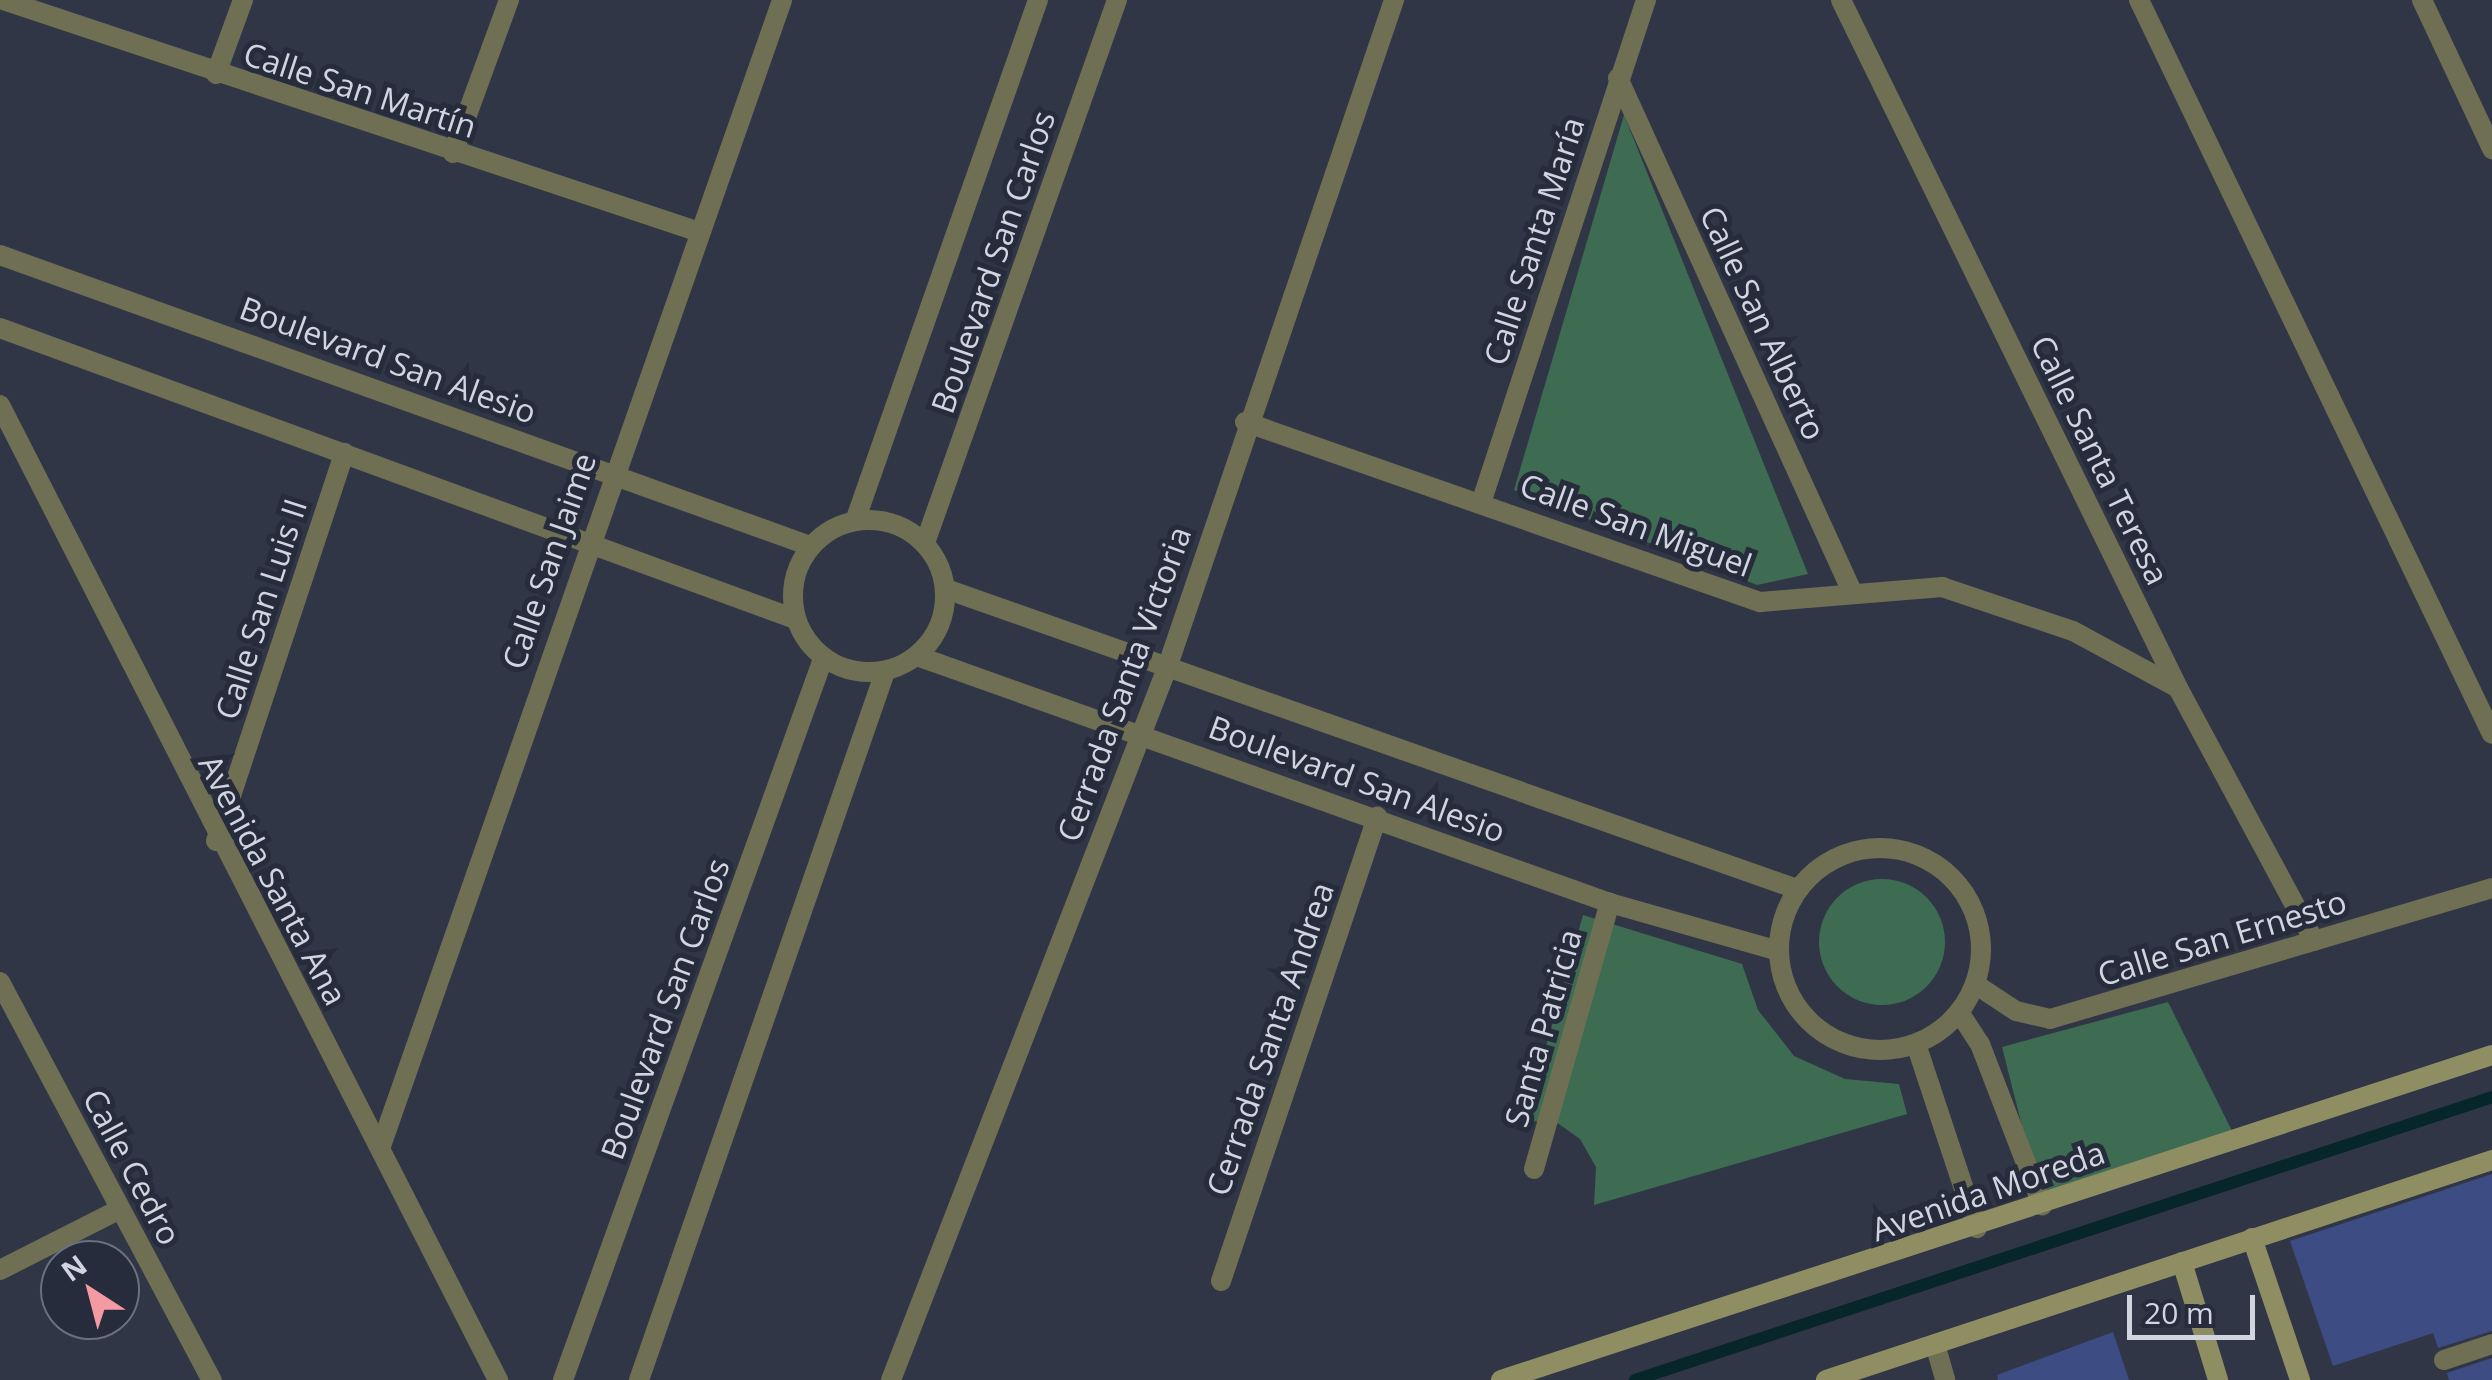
<!DOCTYPE html>
<meta charset="utf-8">
<style>
body{margin:0}
#map{position:relative;width:2492px;height:1380px;overflow:hidden;background:#313647;font-family:"Open Sans",sans-serif}
div>[style]{position:absolute}
[style*='--x']{left:calc(var(--x)*1px);top:calc(var(--y)*1px);width:calc(var(--w)*1px);rotate:calc(var(--a)*1deg)}
.green>*{inset:0;background:#3d6c53}
.round{border-radius:50%}
.stream>*{height:12px;margin:-6px;padding:0 6px;transform-origin:6px;border-radius:6px;background:#062629}
.building>*{inset:0;background:#3d4c82}
.street>*{height:20px;margin:-10px;padding:0 10px;transform-origin:10px;border-radius:10px;background:#6f6f54}
.street>.ring{margin:-10px;padding:0;box-sizing:content-box;background:none;border:20px solid #6f6f54;border-radius:50%}
.secondary>*{height:20px;margin:-10px;padding:0 10px;transform-origin:10px;border-radius:10px;background:#8e8e62}
span{translate:-50% -50%;white-space:nowrap;text-align:center;line-height:1.15;-webkit-text-stroke:10px #272c3c;paint-order:stroke}
.street-label{font-size:32px;color:#d1d5e0}
.north{position:absolute;left:40px;top:1240px;width:100px;height:100px;box-sizing:border-box;background:#272c3c;border:2px solid #6b707e;border-radius:50%;rotate:324deg;font-size:28px;font-weight:700;line-height:40px;text-align:center;color:#d1d5e0}
.north::after{content:'';display:block;margin:auto;width:35px;height:45px;background:#f49aa3;clip-path:polygon(50% 0,100% 100%,50% 72%,0 100%)}
.scale{position:absolute;left:2127px;top:1295px;width:128px;height:45px;box-sizing:border-box;border:5px solid #d1d5e0;border-top:0;padding-left:12px;font-size:30px;line-height:35px;white-space:nowrap;color:#d1d5e0;-webkit-text-stroke:8px #272c3c;paint-order:stroke}
</style>
<div id="map">
<div class="green">
<i style="clip-path:polygon(1624px 115px,1808px 574px,1757px 585px,1514px 490px)"></i>
<i class="round" style="left:1819px;top:879px;width:126px;height:126px"></i>
<i style="clip-path:polygon(1583px 915px,1742px 964px,1758px 1010px,1794px 1056px,1845px 1079px,1899px 1084px,1907px 1114px,1594px 1205px,1596px 1167px,1580px 1139px,1556px 1122px,1525px 1121px)"></i>
<i style="clip-path:polygon(2168px 1002px,2235px 1137px,2042px 1205px,2002px 1047px)"></i>
</div>
<div class="stream">
<i style="--x:1635;--y:1380;--w:903;--a:-18.27"></i>
</div>
<div class="building">
<i style="clip-path:polygon(2492px 1174px,2492px 1331px,2438px 1348px,2433px 1333px,2333px 1366px,2290px 1241px)"></i>
<i style="clip-path:polygon(2113px 1332px,2129px 1380px,1998px 1380px,1997px 1375px)"></i>
<i style="clip-path:polygon(2492px 1358px,2492px 1380px,2449px 1380px,2447px 1373px)"></i>
</div>
<div class="street">
<i style="--x:3;--y:0;--w:734;--a:18.43"></i>
<i style="--x:1841;--y:0;--w:766;--a:63.9"></i>
<i style="--x:2178;--y:688;--w:287;--a:61.7"></i>
<i style="--x:2139;--y:0;--w:814;--a:64.32"></i>
<i style="--x:2422;--y:0;--w:165;--a:64.8"></i>
<i style="--x:216;--y:74;--w:79;--a:-70"></i>
<i style="--x:1618;--y:78;--w:567;--a:65.51"></i>
<i style="--x:453;--y:153;--w:163;--a:-69.9"></i>
<i style="--x:0;--y:255;--w:861;--a:19.76"></i>
<i style="--x:0;--y:328;--w:847;--a:20.1"></i>
<i style="--x:0;--y:405;--w:1095;--a:62.94"></i>
<i style="--x:1245;--y:422;--w:546;--a:19.27"></i>
<i style="--x:1760;--y:602;--w:183;--a:-4.7"></i>
<i style="--x:1942;--y:587;--w:138;--a:18.6"></i>
<i style="--x:2073;--y:631;--w:119;--a:28.5"></i>
<i style="--x:1482;--y:500;--w:526;--a:-71.84"></i>
<i class="ring" style="left:793px;top:520px;width:132px;height:132px"></i>
<i style="--x:855;--y:521;--w:552;--a:-70.65"></i>
<i style="--x:925;--y:543;--w:576;--a:-70.53"></i>
<i style="--x:946;--y:589;--w:902;--a:19.42"></i>
<i style="--x:917;--y:656;--w:736;--a:19.62"></i>
<i style="--x:1610;--y:903;--w:175;--a:15.9"></i>
<i style="--x:216;--y:841;--w:409;--a:-71.7"></i>
<i class="ring" style="left:1779px;top:848px;width:182px;height:182px"></i>
<i style="--x:0;--y:982;--w:451;--a:62"></i>
<i style="--x:1975;--y:984;--w:49;--a:33.4"></i>
<i style="--x:2016;--y:1011;--w:35;--a:13"></i>
<i style="--x:2050;--y:1019;--w:461;--a:-16.5"></i>
<i style="--x:1959;--y:1012;--w:38;--a:57"></i>
<i style="--x:1980;--y:1044;--w:173;--a:68.9"></i>
<i style="--x:1916;--y:1044;--w:194;--a:71.7"></i>
<i style="--x:381;--y:1146;--w:1214;--a:-70.71"></i>
<i style="--x:1534;--y:1169;--w:277;--a:-74.1"></i>
<i style="--x:0;--y:1270;--w:135;--a:-26.9"></i>
<i style="--x:1221;--y:1281;--w:490;--a:-71.4"></i>
<i style="--x:1935;--y:1344;--w:37;--a:74"></i>
<i style="--x:2444;--y:1360;--w:51;--a:-18.4"></i>
<i style="--x:563;--y:1380;--w:766;--a:-70.17"></i>
<i style="--x:639;--y:1380;--w:750;--a:-70.84"></i>
<i style="--x:891;--y:1380;--w:764;--a:-68.81"></i>
<i style="--x:1167;--y:668;--w:706;--a:-71.23"></i>
</div>
<div class="secondary">
<i style="--x:2252;--y:1238;--w:150;--a:71.3"></i>
<i style="--x:2182;--y:1262;--w:123;--a:73"></i>
<i style="--x:1501;--y:1380;--w:1043;--a:-18.16"></i>
<i style="--x:1826;--y:1380;--w:701;--a:-18.28"></i>
</div>
<div class="street-label">
<span style="left:360px;top:90px;rotate:18deg">Calle San Martín</span>
<span style="left:1534px;top:241px;rotate:-72deg">Calle Santa María</span>
<span style="left:993px;top:262px;rotate:-71deg">Boulevard San Carlos</span>
<span style="left:1763px;top:323px;rotate:65deg">Calle San Alberto</span>
<span style="left:388px;top:360px;rotate:20deg">Boulevard San Alesio</span>
<span style="left:2100px;top:460px;rotate:64deg">Calle Santa Teresa</span>
<span style="left:1636px;top:525px;rotate:20deg">Calle San Miguel</span>
<span style="left:549px;top:561px;rotate:-71deg">Calle San Jaime</span>
<span style="left:261px;top:609px;rotate:-72deg">Calle San Luis II</span>
<span style="left:1124px;top:684px;rotate:-70deg">Cerrada Santa Victoria</span>
<span style="left:1357px;top:779px;rotate:20deg">Boulevard San Alesio</span>
<span style="left:273px;top:880px;rotate:62deg">Avenida Santa Ana</span>
<span style="left:2222px;top:938px;rotate:-17deg">Calle San Ernesto</span>
<span style="left:665px;top:1009px;rotate:-70deg">Boulevard San Carlos</span>
<span style="left:1543px;top:1028px;rotate:-74deg">Santa Patricia</span>
<span style="left:1270px;top:1039px;rotate:-71deg">Cerrada Santa Andrea</span>
<span style="left:132px;top:1167px;rotate:62deg">Calle Cedro</span>
<span style="left:1988px;top:1191px;rotate:-19deg">Avenida Moreda</span>
</div>
<div class="north">N</div>
<div class="scale">20 m</div>
</div>
